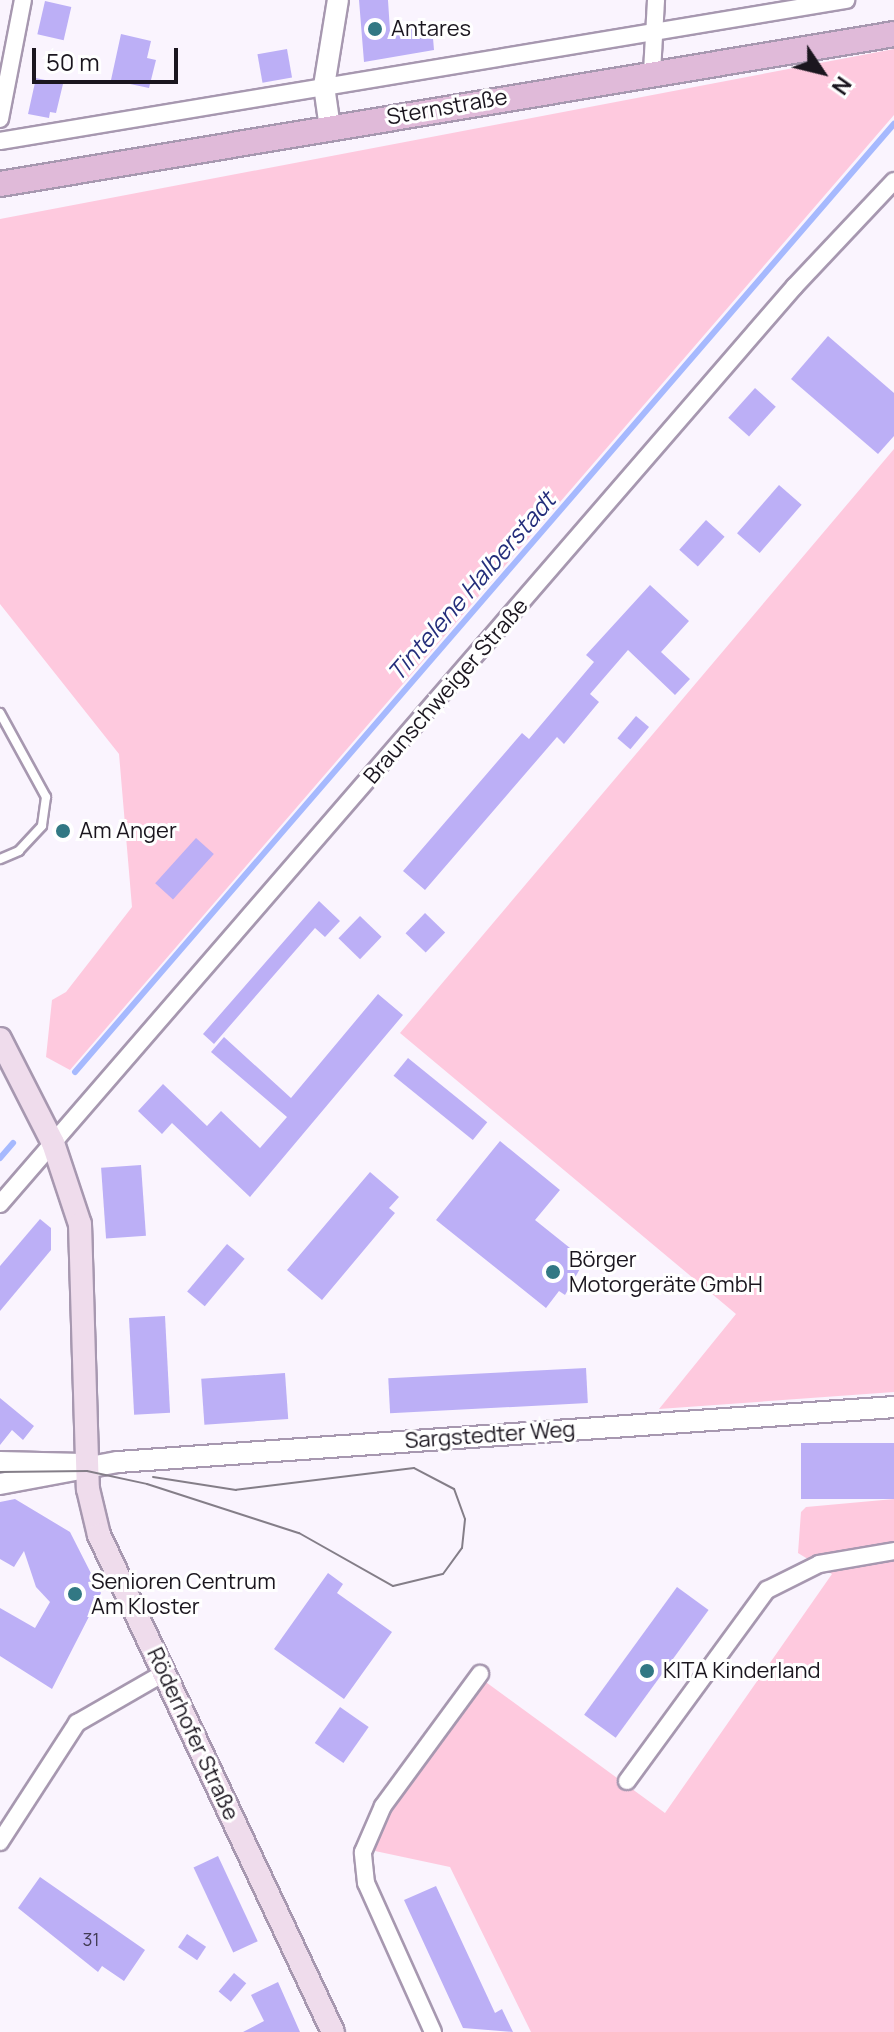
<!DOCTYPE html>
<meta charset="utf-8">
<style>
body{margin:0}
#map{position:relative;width:894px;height:2032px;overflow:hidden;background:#faf4fe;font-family:Manrope,sans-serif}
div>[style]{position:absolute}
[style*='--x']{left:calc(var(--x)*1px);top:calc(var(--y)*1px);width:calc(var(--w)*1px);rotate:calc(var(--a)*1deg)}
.green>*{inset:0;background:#fec9de}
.stream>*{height:6px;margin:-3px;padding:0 3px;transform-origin:3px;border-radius:3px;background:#a6b9fe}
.building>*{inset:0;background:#bcaff6;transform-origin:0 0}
.roads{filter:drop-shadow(2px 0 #a798b0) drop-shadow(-2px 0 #a798b0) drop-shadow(0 2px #a798b0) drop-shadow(0 -2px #a798b0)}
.service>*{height:8px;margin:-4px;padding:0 4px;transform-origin:4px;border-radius:4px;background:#fff}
.minor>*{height:16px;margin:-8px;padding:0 8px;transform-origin:8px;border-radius:8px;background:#fff}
.tertiary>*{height:20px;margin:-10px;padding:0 10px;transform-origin:10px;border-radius:10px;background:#fff}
.secondary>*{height:22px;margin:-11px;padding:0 11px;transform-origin:11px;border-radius:11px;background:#efdcec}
.primary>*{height:24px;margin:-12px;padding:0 12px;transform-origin:12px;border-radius:12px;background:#e0bad9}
.tram>*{height:2px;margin:-1px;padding:0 1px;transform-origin:1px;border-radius:1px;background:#847e88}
.dots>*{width:22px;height:22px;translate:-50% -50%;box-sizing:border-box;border:4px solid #fff;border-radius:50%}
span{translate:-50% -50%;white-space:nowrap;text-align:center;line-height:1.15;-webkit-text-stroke:6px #fff;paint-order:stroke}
.number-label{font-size:18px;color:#433c55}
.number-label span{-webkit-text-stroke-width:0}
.poi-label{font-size:22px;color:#1b161f}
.left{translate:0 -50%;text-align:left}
.street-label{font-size:22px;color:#1b161f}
.water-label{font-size:24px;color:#242e7b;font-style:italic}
.north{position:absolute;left:782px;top:32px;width:80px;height:80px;-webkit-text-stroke:6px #fff;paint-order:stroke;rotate:125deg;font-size:22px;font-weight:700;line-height:32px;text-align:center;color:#1b161f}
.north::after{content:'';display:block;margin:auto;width:28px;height:36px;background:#1b161f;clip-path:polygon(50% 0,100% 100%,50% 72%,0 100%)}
.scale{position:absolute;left:32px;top:48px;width:146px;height:36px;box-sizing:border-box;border:4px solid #1b161f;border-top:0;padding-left:10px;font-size:24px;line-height:28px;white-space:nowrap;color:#1b161f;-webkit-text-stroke:6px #fff;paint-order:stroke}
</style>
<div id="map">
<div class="green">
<i style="clip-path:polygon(894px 49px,894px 115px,70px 1070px,46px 1057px,52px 1000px,66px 992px,132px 907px,119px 754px,0 604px,0 219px)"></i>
<i style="clip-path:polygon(894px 449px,894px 1392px,659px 1409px,736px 1314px,400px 1033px)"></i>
<i style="clip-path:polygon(894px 1499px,894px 2032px,531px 2032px,450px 1867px,375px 1851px,382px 1819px,483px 1680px,665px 1813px,832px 1574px,798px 1553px,801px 1512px,806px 1507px)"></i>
</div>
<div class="stream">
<i style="--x:75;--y:1072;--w:1253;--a:-49.18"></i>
<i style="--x:0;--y:1158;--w:20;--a:-49"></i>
</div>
<div class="building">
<i style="clip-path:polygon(359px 0,388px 0,390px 31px,432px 26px,434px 50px,364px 62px)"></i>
<i style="left:45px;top:1px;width:27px;height:34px;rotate:13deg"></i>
<i style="clip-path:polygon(121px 34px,151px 41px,147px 58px,156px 60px,149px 88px,111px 80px)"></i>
<i style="left:287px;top:49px;width:29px;height:30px;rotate:80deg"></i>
<i style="clip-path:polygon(36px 78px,63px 84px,56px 113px,50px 112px,49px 118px,28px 114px)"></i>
<i style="clip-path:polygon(828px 336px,894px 393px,894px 436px,878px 454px,791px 379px)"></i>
<i style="left:755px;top:388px;width:28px;height:40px;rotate:42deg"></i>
<i style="left:779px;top:485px;width:30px;height:64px;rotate:41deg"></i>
<i style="left:706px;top:520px;width:25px;height:40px;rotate:42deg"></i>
<i style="clip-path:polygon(650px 585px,689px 621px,661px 652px,690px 679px,675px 695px,628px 650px,590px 694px,599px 702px,564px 744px,557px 737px,425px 890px,403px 871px,522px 733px,529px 739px,594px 662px,586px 655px)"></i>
<i style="left:636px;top:716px;width:17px;height:29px;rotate:40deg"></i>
<i style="left:196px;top:838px;width:24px;height:61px;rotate:42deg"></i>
<i style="clip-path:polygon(319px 901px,340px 921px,325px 937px,315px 928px,214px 1044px,203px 1034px)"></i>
<i style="left:425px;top:913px;width:28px;height:28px;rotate:44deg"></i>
<i style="left:360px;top:916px;width:30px;height:31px;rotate:44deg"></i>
<i style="clip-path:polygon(378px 994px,403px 1015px,250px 1197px,172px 1123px,162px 1134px,138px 1111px,163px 1084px,207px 1126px,221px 1111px,260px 1148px,287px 1117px,211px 1052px,224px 1037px,291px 1098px)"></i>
<i style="left:408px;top:1058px;width:102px;height:23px;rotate:39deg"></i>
<i style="clip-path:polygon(500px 1141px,560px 1190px,535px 1220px,585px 1260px,565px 1295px,559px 1291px,546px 1308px,436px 1220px)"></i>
<i style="left:141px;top:1165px;width:71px;height:40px;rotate:86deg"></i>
<i style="clip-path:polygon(370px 1172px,399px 1197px,389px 1208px,395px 1213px,322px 1300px,287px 1270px)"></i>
<i style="clip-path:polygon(40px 1219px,51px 1228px,51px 1250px,0 1311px,0 1266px)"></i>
<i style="left:227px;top:1244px;width:23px;height:62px;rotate:40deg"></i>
<i style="left:165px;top:1316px;width:97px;height:36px;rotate:87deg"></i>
<i style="left:586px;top:1368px;width:35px;height:198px;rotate:87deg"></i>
<i style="left:285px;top:1373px;width:46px;height:84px;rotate:86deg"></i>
<i style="clip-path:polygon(0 1398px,34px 1426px,23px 1440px,12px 1430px,0 1445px)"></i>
<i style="left:894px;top:1443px;width:56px;height:93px;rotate:90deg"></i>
<i style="clip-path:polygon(15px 1499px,70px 1532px,101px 1593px,52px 1689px,0 1656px,0 1608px,35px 1628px,50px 1602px,36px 1587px,24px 1551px,14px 1567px,0 1559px,0 1502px)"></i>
<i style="clip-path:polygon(328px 1573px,343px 1584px,337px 1593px,392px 1632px,344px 1699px,274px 1649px)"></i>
<i style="left:677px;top:1587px;width:39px;height:158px;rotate:36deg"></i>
<i style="left:340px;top:1707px;width:35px;height:44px;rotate:35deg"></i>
<i style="left:218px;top:1856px;width:94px;height:27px;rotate:65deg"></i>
<i style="clip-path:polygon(40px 1877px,145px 1950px,124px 1981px,102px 1966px,98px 1972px,18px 1908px)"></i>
<i style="clip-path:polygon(436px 1886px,495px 2013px,502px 2009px,513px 2032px,463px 2028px,404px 1900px)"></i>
<i style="left:187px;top:1934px;width:23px;height:16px;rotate:34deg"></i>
<i style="left:234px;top:1973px;width:16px;height:24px;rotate:40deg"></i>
<i style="clip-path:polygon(278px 1982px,300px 2032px,243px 2032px,264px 2021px,251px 1995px)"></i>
</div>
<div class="roads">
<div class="service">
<i style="--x:0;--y:713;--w:96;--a:61.3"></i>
<i style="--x:46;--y:797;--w:29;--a:98"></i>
<i style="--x:42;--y:826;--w:34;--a:133"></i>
<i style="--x:19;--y:851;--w:21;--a:157"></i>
</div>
<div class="minor">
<i style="--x:652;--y:72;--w:72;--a:-86.8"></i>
<i style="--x:0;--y:119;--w:121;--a:-79.1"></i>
<i style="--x:0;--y:141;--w:858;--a:-9.46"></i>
<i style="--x:0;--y:1204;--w:1214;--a:-49.11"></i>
<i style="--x:795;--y:286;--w:144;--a:-46.7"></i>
<i style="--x:627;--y:1781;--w:237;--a:-53.8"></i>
<i style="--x:767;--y:1590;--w:58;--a:-26.6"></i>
<i style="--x:819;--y:1564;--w:76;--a:-9.8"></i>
<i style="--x:0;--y:1842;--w:142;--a:-57.1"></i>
<i style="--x:77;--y:1723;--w:100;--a:-29.9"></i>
<i style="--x:433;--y:2032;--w:163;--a:-114.2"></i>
<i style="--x:366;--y:1883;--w:31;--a:-96"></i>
<i style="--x:363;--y:1852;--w:50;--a:-66.5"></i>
<i style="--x:383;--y:1806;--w:164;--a:-53.7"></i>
</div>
<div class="tertiary">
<i style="--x:330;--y:128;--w:42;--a:-98.1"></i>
<i style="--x:324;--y:86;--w:87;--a:-80.8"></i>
<i style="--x:0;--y:1462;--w:83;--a:1.4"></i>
<i style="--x:0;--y:1484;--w:120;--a:-10.6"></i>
<i style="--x:118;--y:1462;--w:778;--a:-4.05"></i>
</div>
<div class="secondary">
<i style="--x:0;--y:1039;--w:117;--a:63"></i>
<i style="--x:53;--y:1143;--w:85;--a:71.6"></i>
<i style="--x:80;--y:1224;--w:265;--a:88.3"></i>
<i style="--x:88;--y:1489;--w:47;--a:76.6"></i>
<i style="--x:99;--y:1535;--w:549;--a:64.79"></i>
</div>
<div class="primary">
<i style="--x:0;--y:184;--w:906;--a:-9.52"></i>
</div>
</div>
<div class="tram">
<i style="--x:0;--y:1472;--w:87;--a:-0.7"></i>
<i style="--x:87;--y:1471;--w:61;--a:12.2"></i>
<i style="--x:147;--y:1484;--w:160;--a:17.9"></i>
<i style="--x:299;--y:1533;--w:108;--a:29.4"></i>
<i style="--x:393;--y:1586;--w:51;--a:-13.5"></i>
<i style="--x:443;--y:1574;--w:32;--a:-54"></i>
<i style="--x:462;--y:1548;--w:29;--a:-84"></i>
<i style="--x:465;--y:1519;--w:32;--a:-110"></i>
<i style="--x:454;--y:1489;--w:45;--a:-152.3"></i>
<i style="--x:414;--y:1468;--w:179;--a:173"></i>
<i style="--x:236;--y:1490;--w:84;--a:-171.1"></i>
</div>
<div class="dots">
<i style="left:375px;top:29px;background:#327884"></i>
<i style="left:63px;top:831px;background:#327884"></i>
<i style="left:553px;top:1272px;background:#327884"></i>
<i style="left:75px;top:1594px;background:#327884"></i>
<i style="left:647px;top:1671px;background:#327884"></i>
</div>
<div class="number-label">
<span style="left:91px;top:1939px">31</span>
</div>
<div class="poi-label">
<span class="left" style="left:391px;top:29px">Antares</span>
<span class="left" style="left:79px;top:831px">Am Anger</span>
<span class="left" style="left:569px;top:1272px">Börger<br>Motorgeräte GmbH</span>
<span class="left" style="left:91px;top:1594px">Senioren Centrum<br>Am Kloster</span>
<span class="left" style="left:663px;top:1671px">KITA Kinderland</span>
</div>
<div class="street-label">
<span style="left:447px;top:107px;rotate:-10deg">Sternstraße</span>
<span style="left:446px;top:691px;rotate:-49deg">Braunschweiger Straße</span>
<span style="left:490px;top:1435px;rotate:-4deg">Sargstedter Weg</span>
<span style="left:193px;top:1734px;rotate:65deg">Röderhofer Straße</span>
</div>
<div class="water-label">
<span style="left:471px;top:586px;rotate:-49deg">Tintelene Halberstadt</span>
</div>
<div class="north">N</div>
<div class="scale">50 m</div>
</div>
